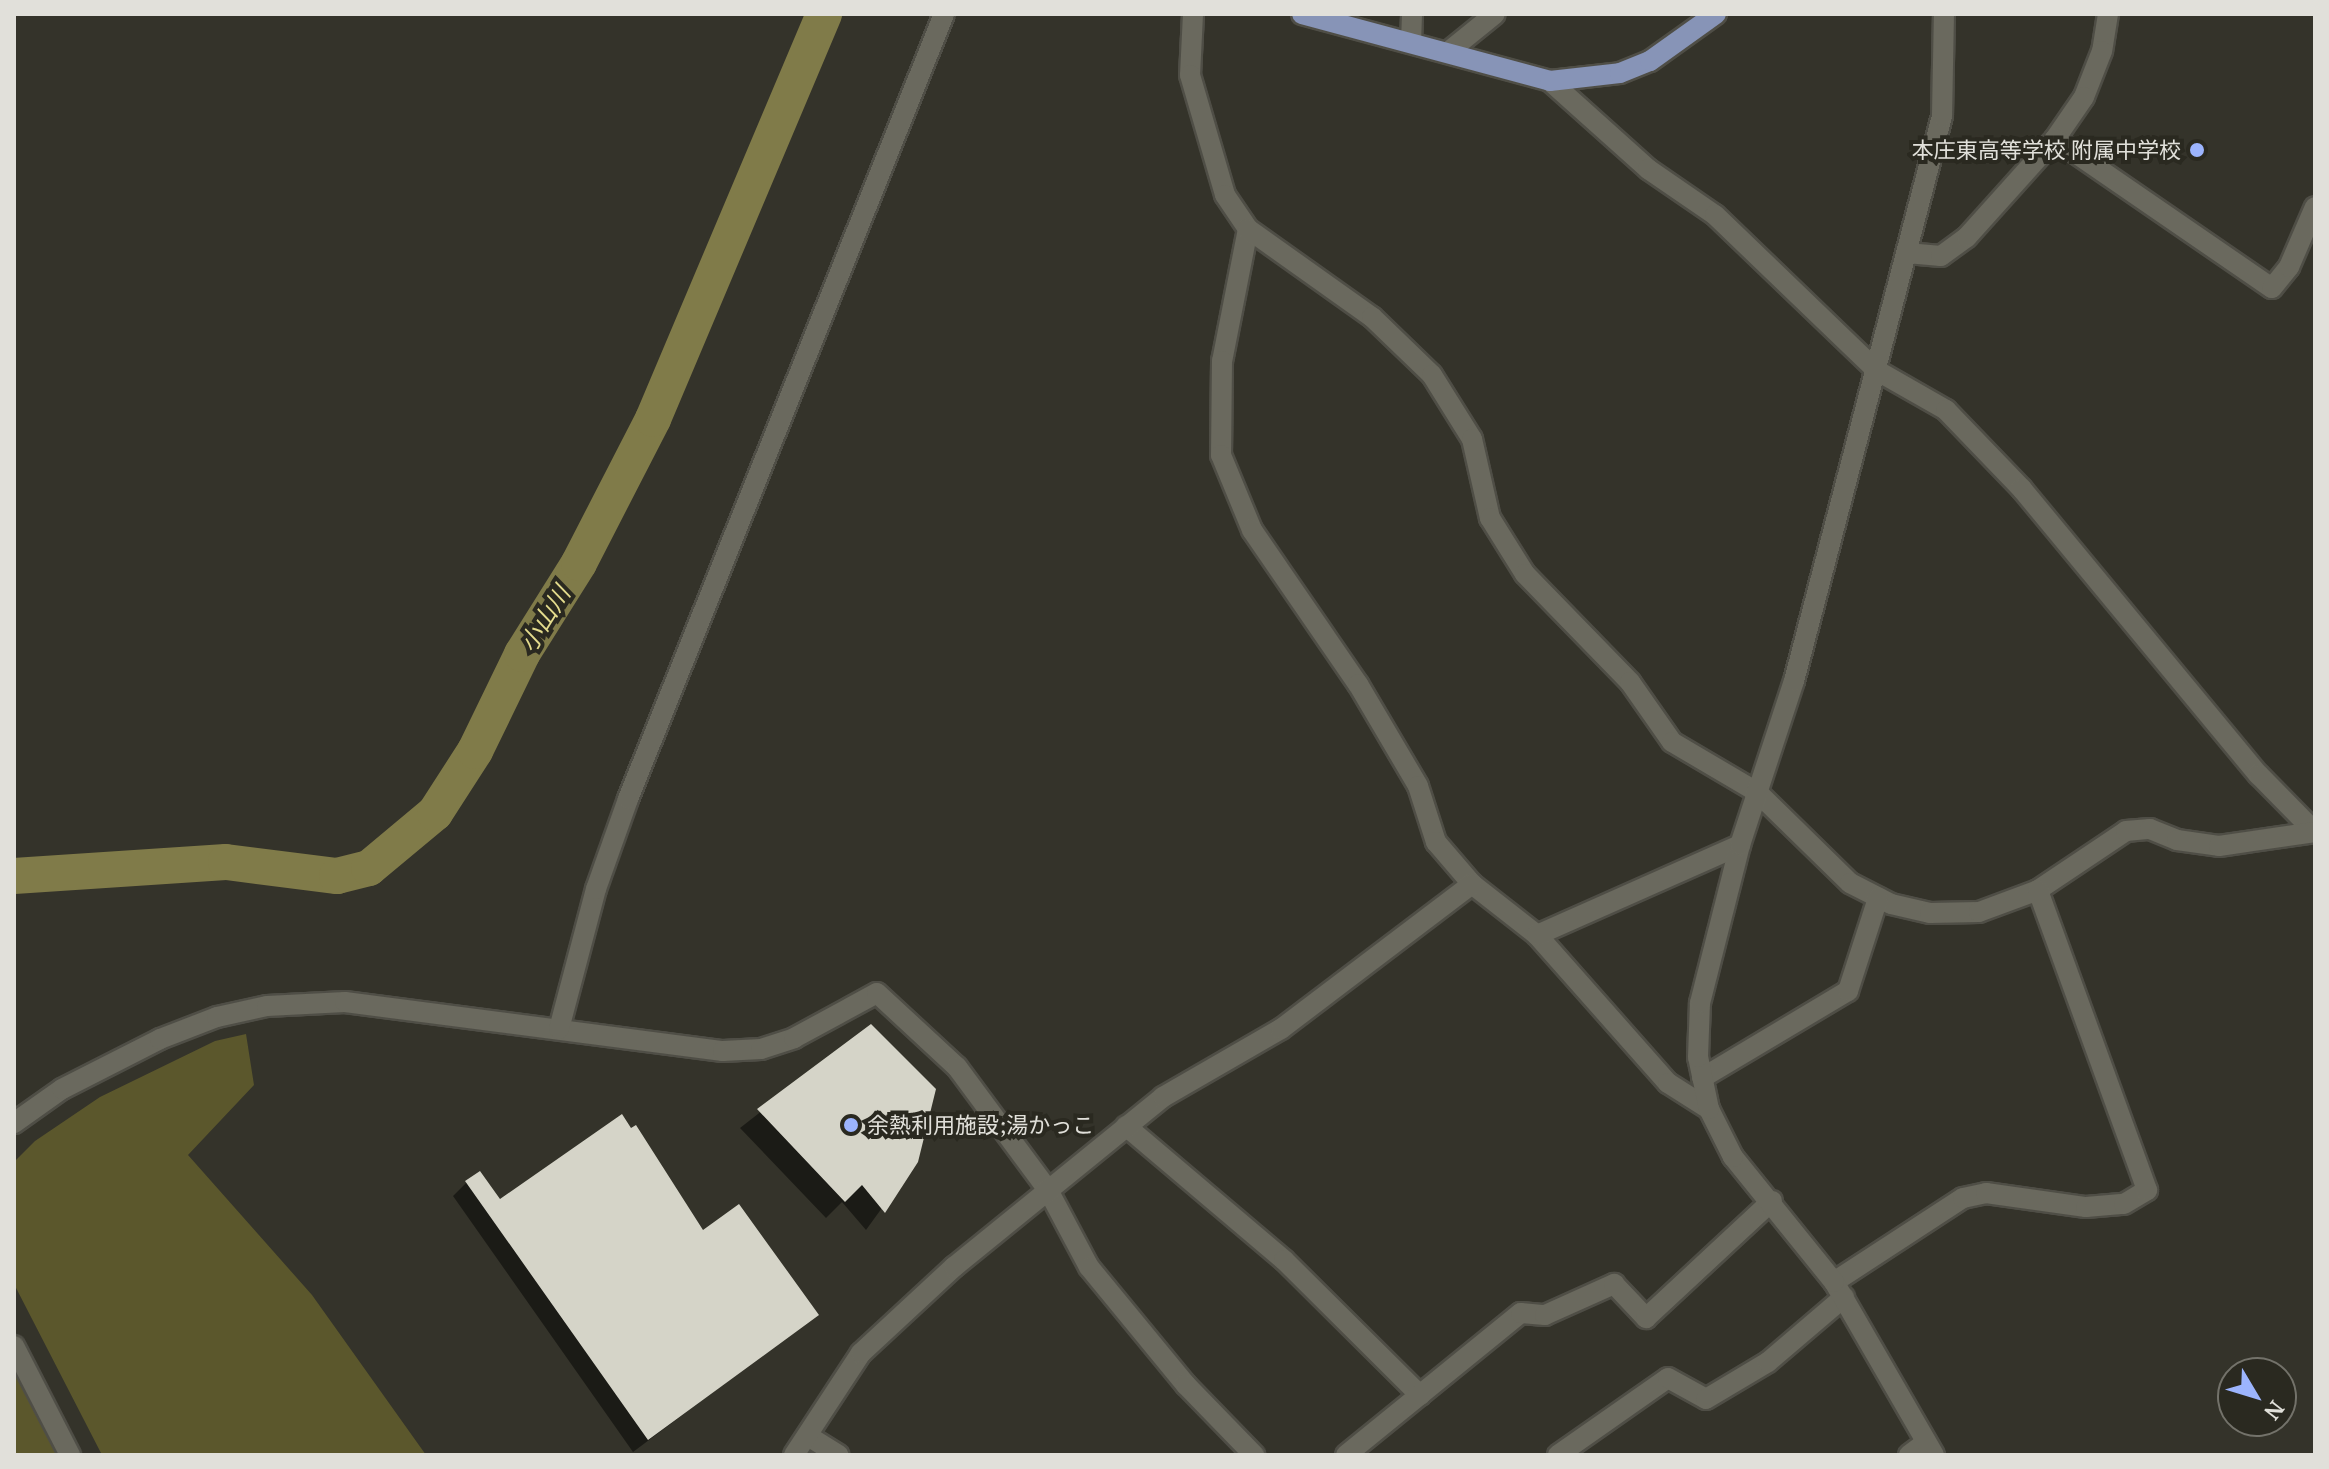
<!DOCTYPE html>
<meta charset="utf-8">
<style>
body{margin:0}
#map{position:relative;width:2329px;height:1469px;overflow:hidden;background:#34332a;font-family:"PT Serif","Noto Sans JP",serif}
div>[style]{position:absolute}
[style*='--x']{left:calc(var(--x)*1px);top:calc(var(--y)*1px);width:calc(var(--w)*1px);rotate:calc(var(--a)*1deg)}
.green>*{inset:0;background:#5b572c}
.shadow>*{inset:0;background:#0007}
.river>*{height:36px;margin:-18px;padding:0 18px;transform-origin:18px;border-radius:18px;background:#807b49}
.building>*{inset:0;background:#d5d4c8}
.roads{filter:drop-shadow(2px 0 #4f4e46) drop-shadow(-2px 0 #4f4e46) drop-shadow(0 2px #4f4e46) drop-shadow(0 -2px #4f4e46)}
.minor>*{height:20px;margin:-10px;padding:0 10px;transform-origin:10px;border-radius:10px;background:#6a695e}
.tertiary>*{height:20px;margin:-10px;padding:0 10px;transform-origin:10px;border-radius:10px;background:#6a695e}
.primary>*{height:20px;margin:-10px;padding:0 10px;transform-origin:10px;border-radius:10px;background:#8794b7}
.dots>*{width:22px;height:22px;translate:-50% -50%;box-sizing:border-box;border:4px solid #2a2920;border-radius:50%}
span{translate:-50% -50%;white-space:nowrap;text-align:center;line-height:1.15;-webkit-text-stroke:8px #2a2920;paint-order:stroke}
.poi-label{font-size:22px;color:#e1e0da}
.right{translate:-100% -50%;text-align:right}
.left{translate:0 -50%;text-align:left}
.water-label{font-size:24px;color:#e4dc8d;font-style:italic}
.frame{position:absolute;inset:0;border:16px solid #e1e0da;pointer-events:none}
.north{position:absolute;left:2217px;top:1357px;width:80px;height:80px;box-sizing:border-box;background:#2a2920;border:2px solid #73726a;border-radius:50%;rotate:128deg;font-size:22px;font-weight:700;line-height:32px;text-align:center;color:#e1e0da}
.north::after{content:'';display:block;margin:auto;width:28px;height:36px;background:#9cb4fd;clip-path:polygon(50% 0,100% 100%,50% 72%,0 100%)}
</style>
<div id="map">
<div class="green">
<i style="clip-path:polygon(246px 1034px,254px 1085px,188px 1155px,312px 1295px,426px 1455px,102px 1455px,14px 1284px,14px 1162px,35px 1141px,100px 1097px,215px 1041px)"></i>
<i style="clip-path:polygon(14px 1370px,59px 1455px,14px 1455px)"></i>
</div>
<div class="shadow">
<i style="clip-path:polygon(871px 1026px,916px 1161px,866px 1230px,842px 1202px,826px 1218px,740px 1128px)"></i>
<i style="clip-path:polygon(467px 1182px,500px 1202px,703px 1233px,816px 1315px,633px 1452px,453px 1196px)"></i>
</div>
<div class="river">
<i style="--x:14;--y:876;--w:212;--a:-3.8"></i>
<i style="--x:226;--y:862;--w:112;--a:7.2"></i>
<i style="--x:337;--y:876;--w:33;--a:-14"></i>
<i style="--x:369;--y:868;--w:86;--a:-39.8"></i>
<i style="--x:435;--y:813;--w:74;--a:-57.2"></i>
<i style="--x:475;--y:751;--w:108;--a:-64.1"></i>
<i style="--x:522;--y:654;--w:107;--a:-57.9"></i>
<i style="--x:579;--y:563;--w:162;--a:-62.8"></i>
<i style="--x:653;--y:419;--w:440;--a:-67.1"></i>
</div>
<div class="building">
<i style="clip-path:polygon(871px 1024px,936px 1089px,918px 1162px,885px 1213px,862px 1185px,845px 1202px,757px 1109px)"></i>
<i style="clip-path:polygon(622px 1114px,631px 1128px,636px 1125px,703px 1230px,739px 1204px,819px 1315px,648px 1440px,465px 1181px,480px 1171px,500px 1199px)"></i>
</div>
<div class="roads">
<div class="minor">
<i style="--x:1193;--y:14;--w:61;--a:92.8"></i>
<i style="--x:1190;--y:75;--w:125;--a:73.7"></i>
<i style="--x:1225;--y:195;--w:41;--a:55.9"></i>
<i style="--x:1248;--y:229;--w:135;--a:101.1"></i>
<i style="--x:1222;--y:361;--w:94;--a:90.6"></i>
<i style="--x:1221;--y:455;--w:81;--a:67.5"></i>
<i style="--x:1252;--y:530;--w:187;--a:55.5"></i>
<i style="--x:1358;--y:684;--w:118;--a:59.5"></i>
<i style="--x:1418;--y:786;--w:59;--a:72.2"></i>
<i style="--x:1436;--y:842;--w:55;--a:49.4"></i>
<i style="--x:1472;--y:884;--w:83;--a:38.1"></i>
<i style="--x:1537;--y:935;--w:198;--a:48.5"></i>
<i style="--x:1668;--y:1083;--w:49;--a:32.4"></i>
<i style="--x:2108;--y:14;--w:37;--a:99"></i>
<i style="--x:2102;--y:51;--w:49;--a:111.4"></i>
<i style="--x:2084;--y:97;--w:51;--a:124.6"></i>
<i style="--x:2055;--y:139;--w:263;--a:34.5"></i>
<i style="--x:2272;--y:288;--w:27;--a:-51"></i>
<i style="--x:2289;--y:267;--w:65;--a:-66.6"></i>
<i style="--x:1411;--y:43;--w:29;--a:-88"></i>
<i style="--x:1448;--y:52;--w:60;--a:-39"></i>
<i style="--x:1550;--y:81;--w:132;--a:41.9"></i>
<i style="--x:1648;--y:169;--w:81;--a:34.5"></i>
<i style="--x:1715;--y:215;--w:223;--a:43.9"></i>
<i style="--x:1876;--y:370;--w:81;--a:29.7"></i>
<i style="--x:1946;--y:410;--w:110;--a:46.1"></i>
<i style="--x:2022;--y:489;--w:371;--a:50.4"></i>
<i style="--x:2259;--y:775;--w:80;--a:45.5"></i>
<i style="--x:1248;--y:229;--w:152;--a:35.4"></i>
<i style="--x:1372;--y:317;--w:83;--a:44"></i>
<i style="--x:1432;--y:375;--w:75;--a:58"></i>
<i style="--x:1472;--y:439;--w:81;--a:77.2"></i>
<i style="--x:1490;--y:518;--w:66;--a:58"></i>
<i style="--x:1525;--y:574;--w:151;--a:45.8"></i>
<i style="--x:1630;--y:682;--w:73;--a:55"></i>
<i style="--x:1672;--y:742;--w:99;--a:30.5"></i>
<i style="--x:1757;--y:792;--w:130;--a:44.4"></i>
<i style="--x:1850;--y:883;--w:46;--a:27.1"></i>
<i style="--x:1891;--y:904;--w:40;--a:13"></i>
<i style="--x:1930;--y:913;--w:49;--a:-1.2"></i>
<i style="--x:1979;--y:912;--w:63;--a:-20.4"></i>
<i style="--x:2038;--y:890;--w:106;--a:-33.8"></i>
<i style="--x:2126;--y:831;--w:24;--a:-5"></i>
<i style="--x:2150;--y:829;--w:29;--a:22"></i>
<i style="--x:2177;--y:840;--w:42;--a:8.1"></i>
<i style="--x:2219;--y:846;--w:97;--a:-8.3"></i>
<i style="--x:1907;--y:253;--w:34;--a:5"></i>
<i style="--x:1941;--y:256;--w:32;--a:-36"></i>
<i style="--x:1967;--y:237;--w:132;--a:-48.1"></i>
<i style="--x:1537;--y:935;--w:222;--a:-23.9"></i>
<i style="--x:1702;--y:1078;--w:170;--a:-30.8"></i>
<i style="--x:1848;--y:991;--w:98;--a:-72.1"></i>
<i style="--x:14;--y:1123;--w:59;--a:-35.3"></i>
<i style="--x:62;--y:1089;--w:110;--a:-27"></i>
<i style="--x:160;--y:1039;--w:61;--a:-21.1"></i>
<i style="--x:217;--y:1017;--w:51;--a:-12.4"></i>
<i style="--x:267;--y:1006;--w:78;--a:-2.9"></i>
<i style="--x:345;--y:1002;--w:381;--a:7.4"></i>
<i style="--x:723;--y:1051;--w:38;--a:-3"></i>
<i style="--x:761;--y:1049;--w:35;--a:-18"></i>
<i style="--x:794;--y:1038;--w:94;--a:-28.5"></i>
<i style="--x:877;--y:993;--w:109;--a:42.8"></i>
<i style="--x:957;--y:1067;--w:153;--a:53.5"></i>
<i style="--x:1048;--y:1190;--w:87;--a:62"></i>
<i style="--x:1089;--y:1267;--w:153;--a:50.6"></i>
<i style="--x:1186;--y:1385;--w:98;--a:45.8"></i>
<i style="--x:1126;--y:1126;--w:207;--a:40.3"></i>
<i style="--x:1284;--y:1260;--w:192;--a:44.8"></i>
<i style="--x:1834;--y:1282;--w:154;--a:-33.1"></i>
<i style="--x:1963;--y:1198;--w:24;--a:-12"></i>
<i style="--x:1986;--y:1193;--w:101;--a:8"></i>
<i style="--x:2086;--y:1207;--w:38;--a:-5"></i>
<i style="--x:2124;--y:1204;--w:27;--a:-31"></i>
<i style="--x:2147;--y:1190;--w:319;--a:-110"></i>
<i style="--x:14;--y:1346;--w:123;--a:62.8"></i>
<i style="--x:808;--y:1436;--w:36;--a:32"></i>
<i style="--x:794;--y:1455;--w:122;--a:-56.7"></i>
<i style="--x:861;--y:1353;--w:127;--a:-42.8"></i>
<i style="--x:954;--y:1267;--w:269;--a:-39.1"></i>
<i style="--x:1163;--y:1097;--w:136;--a:-30"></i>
<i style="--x:1281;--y:1029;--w:240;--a:-37.2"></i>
<i style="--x:1346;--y:1455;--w:225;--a:-39.1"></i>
<i style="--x:1521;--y:1313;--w:24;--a:5"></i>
<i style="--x:1545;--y:1315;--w:76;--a:-24.2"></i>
<i style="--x:1614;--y:1284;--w:47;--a:46.7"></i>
<i style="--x:1646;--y:1318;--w:172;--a:-42.9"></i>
<i style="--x:1558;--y:1455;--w:134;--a:-35"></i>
<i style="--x:1668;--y:1378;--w:43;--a:28.9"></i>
<i style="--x:1706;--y:1399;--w:72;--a:-30.8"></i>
<i style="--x:1768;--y:1362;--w:100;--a:-40.5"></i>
<i style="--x:1909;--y:1455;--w:21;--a:-37"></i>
</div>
<div class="tertiary">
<i style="--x:559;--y:1029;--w:145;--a:-75.2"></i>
<i style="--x:596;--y:889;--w:96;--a:-70.4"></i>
<i style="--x:628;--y:799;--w:846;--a:-68.07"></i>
<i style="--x:1934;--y:1455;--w:200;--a:-120"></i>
<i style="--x:1834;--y:1282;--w:161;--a:-128.9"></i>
<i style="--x:1733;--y:1157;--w:54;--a:-116.6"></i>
<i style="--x:1709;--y:1109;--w:53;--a:-101.9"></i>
<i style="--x:1698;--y:1057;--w:54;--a:-87.9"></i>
<i style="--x:1700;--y:1003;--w:163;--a:-75.8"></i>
<i style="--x:1740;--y:845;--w:173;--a:-71.8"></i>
<i style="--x:1794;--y:681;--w:584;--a:-75.32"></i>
<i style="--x:1942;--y:116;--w:102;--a:-88.9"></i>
</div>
<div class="primary">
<i style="--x:1302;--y:14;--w:257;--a:15.1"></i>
<i style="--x:1550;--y:81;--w:70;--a:-6.5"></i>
<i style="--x:1620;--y:73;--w:32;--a:-22"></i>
<i style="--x:1650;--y:61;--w:81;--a:-35.5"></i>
</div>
</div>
<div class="dots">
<i style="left:2197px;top:150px;background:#9cb4fd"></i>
<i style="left:851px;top:1125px;background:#9cb4fd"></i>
</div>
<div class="poi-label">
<span class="right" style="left:2181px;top:150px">本庄東高等学校 附属中学校</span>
<span class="left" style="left:867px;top:1125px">余熱利用施設;湯かっこ</span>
</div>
<div class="water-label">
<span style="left:545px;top:619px;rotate:-58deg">小山川</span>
</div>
<div class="frame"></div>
<div class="north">N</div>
</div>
